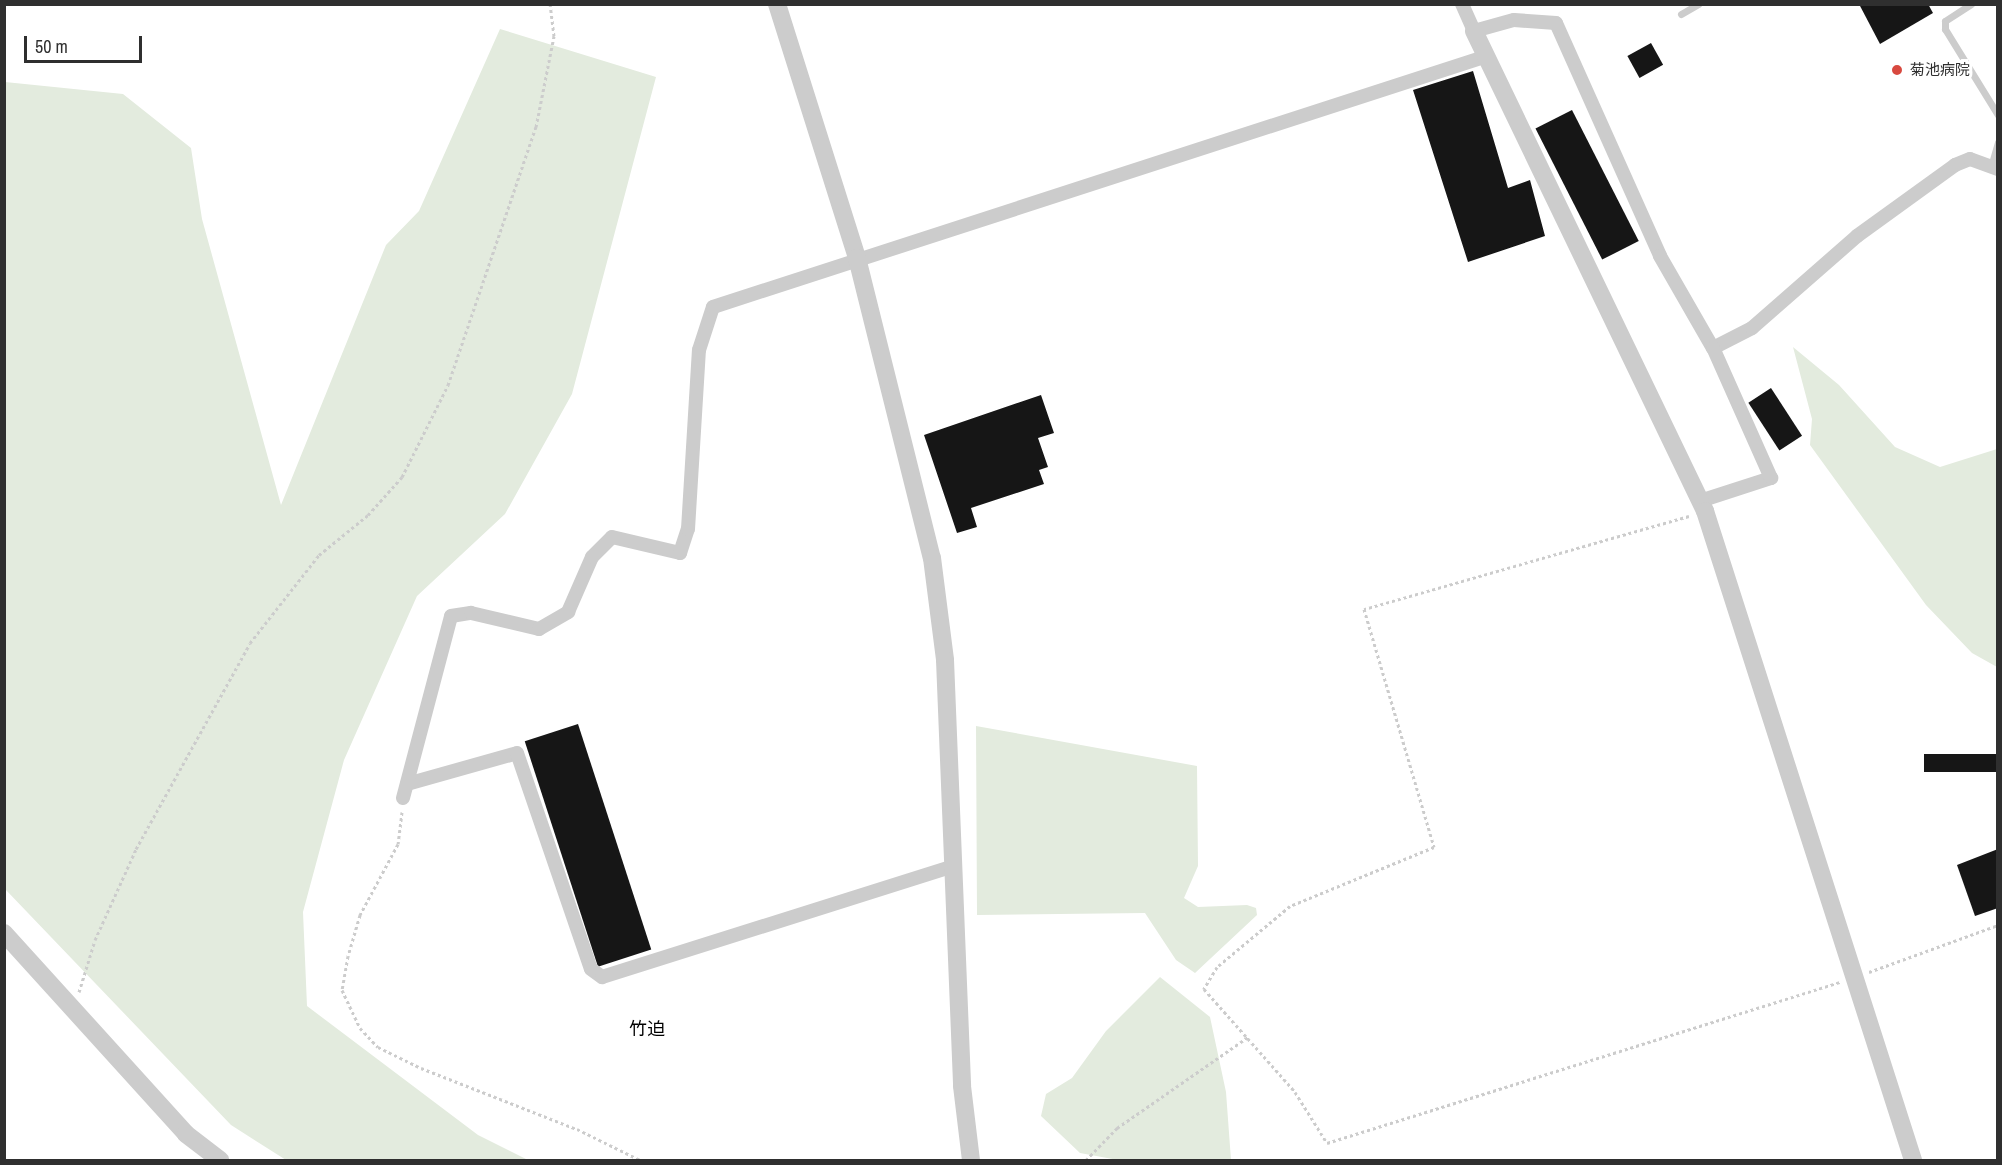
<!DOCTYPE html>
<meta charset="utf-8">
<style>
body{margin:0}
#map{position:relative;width:2002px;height:1165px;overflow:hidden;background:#fff;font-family:"Archivo Narrow","Noto Sans JP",sans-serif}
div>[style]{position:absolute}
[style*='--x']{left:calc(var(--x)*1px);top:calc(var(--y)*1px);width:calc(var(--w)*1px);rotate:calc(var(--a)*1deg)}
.green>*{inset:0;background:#e3ebde}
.building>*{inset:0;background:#161616;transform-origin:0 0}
.path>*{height:3px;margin-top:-1.5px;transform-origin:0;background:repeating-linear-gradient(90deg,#ccc 0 3px,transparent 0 6px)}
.service>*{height:7px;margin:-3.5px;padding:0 3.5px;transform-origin:3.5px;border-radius:3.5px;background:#ccc}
.minor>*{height:14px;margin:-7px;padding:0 7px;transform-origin:7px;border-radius:7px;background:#ccc}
.tertiary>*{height:18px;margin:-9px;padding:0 9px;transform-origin:9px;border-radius:9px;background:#ccc}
.dots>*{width:16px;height:16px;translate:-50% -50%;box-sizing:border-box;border:3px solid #fff;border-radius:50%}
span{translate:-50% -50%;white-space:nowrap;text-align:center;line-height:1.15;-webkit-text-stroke:6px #fff;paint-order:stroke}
.poi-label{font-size:15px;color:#2f2f2f}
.left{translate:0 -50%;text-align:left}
.quarter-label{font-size:18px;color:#000}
.frame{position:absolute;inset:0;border:6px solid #2f2f2f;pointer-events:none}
.scale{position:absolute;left:24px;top:36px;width:118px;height:27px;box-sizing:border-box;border:3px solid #2f2f2f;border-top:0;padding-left:8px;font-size:18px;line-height:21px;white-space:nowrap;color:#2f2f2f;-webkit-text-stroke:4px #fff;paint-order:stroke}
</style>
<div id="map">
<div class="green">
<i style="clip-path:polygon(500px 29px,656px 77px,572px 394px,505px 514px,417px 596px,344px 760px,303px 912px,307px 1006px,478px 1135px,528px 1160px,286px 1160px,231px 1125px,5px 889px,5px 82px,123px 94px,191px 148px,202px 219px,281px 505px,386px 245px,419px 211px)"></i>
<i style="clip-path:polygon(1793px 347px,1839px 385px,1895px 447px,1940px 467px,1997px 449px,1997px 667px,1972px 653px,1926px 605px,1810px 445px,1812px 419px)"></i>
<i style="clip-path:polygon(976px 726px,1197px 766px,1198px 866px,1184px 898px,1198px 907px,1247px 905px,1256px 908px,1257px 915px,1195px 973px,1176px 960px,1145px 913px,977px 915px)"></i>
<i style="clip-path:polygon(1160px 977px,1210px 1017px,1226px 1092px,1231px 1160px,1118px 1160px,1080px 1153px,1041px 1116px,1046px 1094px,1072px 1078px,1106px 1031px)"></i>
</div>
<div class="building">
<i style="clip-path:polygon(1859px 4px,1928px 4px,1933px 13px,1880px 44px)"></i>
<i style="left:1651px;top:43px;width:25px;height:27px;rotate:61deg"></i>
<i style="clip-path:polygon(1473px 71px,1508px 188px,1530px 180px,1545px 236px,1468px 262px,1413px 90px)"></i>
<i style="left:1572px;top:110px;width:147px;height:41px;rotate:63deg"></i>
<i style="left:1771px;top:388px;width:57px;height:27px;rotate:57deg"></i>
<i style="clip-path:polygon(1041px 395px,1054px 433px,1038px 438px,1048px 467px,1039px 470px,1044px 484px,971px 508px,977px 527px,957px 533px,924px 435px)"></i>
<i style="left:578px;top:724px;width:237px;height:56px;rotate:72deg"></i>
<i style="left:1998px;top:754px;width:18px;height:74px;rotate:90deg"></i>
<i style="clip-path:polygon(1998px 849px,1998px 908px,1975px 916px,1957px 865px)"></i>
</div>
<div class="path">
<i style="--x:1689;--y:516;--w:338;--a:164"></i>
<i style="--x:1364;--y:609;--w:248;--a:73.6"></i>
<i style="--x:1434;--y:847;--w:156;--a:157.7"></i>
<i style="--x:1290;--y:906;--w:95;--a:140.1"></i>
<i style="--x:1217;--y:967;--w:26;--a:121"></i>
<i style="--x:1204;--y:989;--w:137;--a:48.5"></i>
<i style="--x:1295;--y:1092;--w:60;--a:57.9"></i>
<i style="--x:1327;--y:1143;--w:538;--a:-17.42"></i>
<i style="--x:402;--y:812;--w:32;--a:97"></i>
<i style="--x:398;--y:844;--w:81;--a:118.2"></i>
<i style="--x:360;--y:915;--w:43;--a:106.3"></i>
<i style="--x:348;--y:956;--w:35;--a:100"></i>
<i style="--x:342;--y:990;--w:42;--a:64.7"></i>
<i style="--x:360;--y:1028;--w:26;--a:47"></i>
<i style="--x:378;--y:1047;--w:48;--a:26"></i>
<i style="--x:421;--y:1068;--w:168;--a:21.4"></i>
<i style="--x:577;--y:1129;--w:70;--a:26.2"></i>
<i style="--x:1869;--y:972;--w:137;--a:-20"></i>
<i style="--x:79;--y:992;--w:54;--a:-72.9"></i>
<i style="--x:95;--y:940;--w:100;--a:-65.7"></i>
<i style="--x:136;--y:849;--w:235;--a:-61"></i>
<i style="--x:250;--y:643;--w:112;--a:-51.9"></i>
<i style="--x:319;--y:555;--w:63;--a:-39.2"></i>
<i style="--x:368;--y:515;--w:51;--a:-48.2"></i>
<i style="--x:402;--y:477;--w:103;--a:-63.4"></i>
<i style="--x:448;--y:385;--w:273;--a:-71.2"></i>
<i style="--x:536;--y:127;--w:93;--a:-78.8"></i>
<i style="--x:554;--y:36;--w:32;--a:-97"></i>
<i style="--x:1086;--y:1160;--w:45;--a:-45.9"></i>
<i style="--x:1117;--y:1128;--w:160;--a:-34.8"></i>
</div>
<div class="service">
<i style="--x:1971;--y:4;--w:31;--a:147"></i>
<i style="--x:1945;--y:21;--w:8;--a:90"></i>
<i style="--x:1945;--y:29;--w:101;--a:58.4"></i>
<i style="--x:1681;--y:14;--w:20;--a:-30"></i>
<i style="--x:1992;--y:163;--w:22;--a:-74"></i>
</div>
<div class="minor">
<i style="--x:1462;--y:4;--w:30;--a:66"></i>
<i style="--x:1474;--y:31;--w:41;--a:-15.4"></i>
<i style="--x:1514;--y:20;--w:42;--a:4.1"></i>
<i style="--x:1556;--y:23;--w:255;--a:65.9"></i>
<i style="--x:1660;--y:256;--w:106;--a:60.1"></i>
<i style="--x:1713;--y:348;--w:44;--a:-27.1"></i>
<i style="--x:1752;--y:328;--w:140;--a:-41.2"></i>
<i style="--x:1857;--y:236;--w:121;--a:-35.9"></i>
<i style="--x:1955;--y:165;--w:16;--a:-22"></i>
<i style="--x:1970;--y:159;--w:30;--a:20"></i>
<i style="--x:1700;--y:501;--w:75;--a:-17.9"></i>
<i style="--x:1771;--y:478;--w:142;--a:-114"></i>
<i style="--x:407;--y:784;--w:114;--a:-15.7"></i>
<i style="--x:517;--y:753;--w:228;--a:71.1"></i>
<i style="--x:591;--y:969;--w:14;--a:36"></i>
<i style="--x:602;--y:977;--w:366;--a:-17.5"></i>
<i style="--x:403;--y:798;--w:188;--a:-75.2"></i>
<i style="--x:451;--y:616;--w:20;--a:-9"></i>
<i style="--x:471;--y:613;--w:70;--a:13.2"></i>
<i style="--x:539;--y:629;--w:34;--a:-30"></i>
<i style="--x:568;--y:612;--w:60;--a:-66.4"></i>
<i style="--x:592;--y:557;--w:28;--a:-45"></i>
<i style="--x:612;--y:537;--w:70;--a:13.2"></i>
<i style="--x:680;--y:553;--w:25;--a:-72"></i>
<i style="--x:688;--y:529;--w:179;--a:-86.5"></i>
<i style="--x:699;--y:350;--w:45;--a:-72"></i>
<i style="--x:713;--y:307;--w:811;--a:-17.97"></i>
</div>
<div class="tertiary">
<i style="--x:777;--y:4;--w:266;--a:72.5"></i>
<i style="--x:857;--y:258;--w:309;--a:76"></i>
<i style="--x:932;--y:558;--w:103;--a:82.7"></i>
<i style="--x:945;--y:660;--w:426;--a:87.7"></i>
<i style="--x:962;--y:1086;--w:75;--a:83.1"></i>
<i style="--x:1474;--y:31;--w:533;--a:64.3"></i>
<i style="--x:1705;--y:511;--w:682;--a:72.23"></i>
<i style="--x:4;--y:933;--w:271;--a:47.8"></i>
<i style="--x:186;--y:1134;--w:43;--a:37.4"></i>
</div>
<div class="dots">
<i style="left:1897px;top:70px;background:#d8493f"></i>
</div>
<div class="poi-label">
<span class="left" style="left:1910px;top:70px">菊池病院</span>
</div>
<div class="quarter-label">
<span style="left:647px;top:1029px">竹迫</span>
</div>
<div class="frame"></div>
<div class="scale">50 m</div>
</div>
